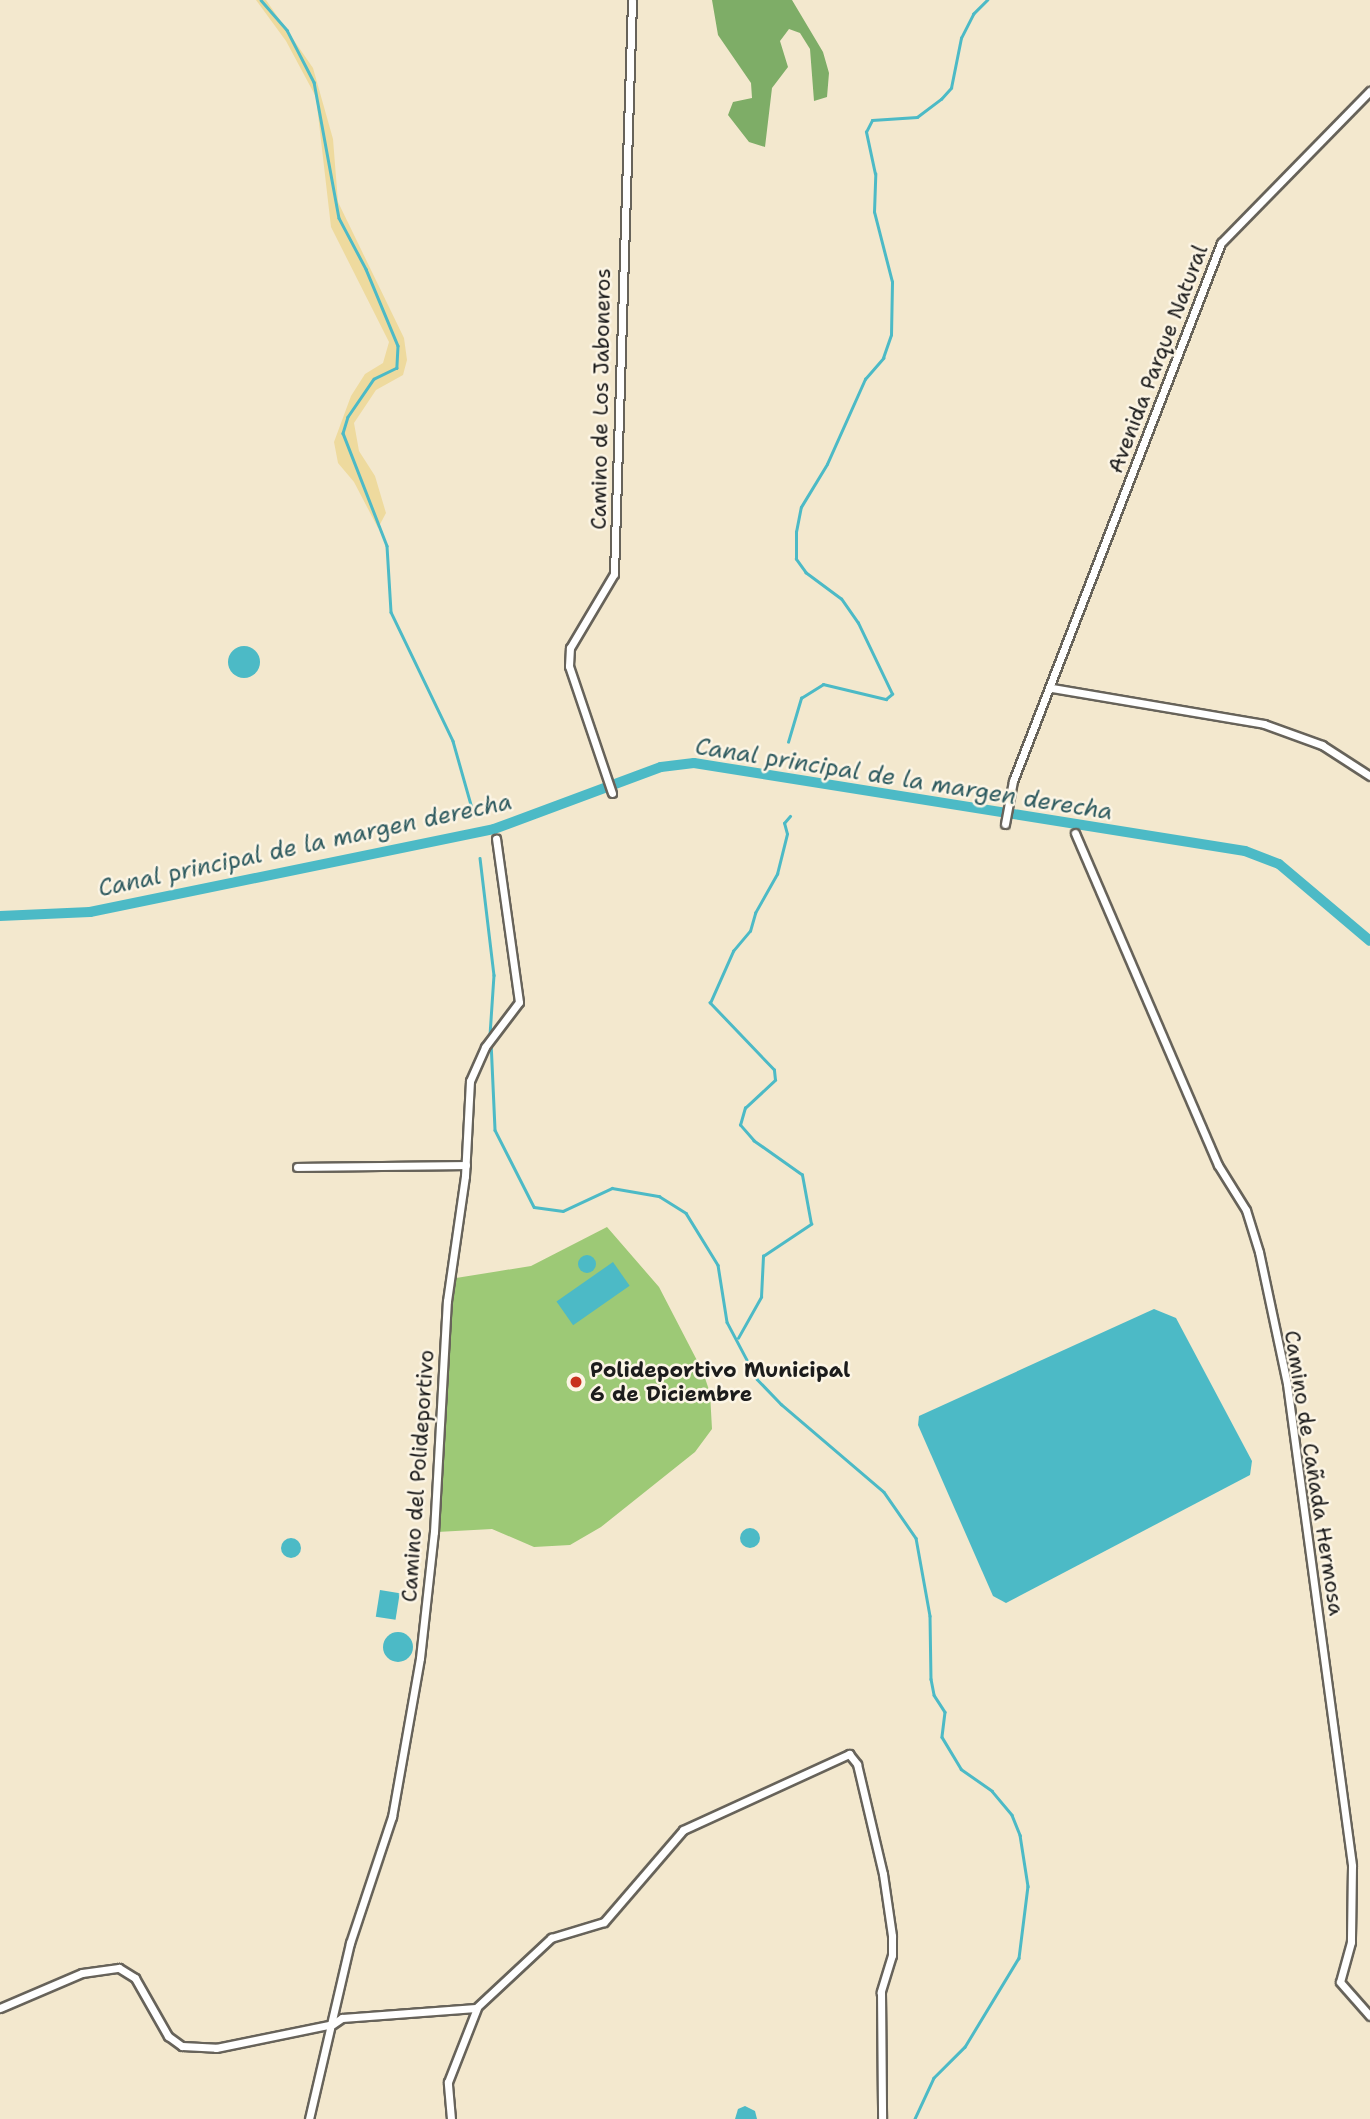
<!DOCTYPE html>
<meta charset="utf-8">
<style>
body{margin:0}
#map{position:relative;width:1370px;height:2119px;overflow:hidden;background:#f3e8ce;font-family:"Shantell Sans",sans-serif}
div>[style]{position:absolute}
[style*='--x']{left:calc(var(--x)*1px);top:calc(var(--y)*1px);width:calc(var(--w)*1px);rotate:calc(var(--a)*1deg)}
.green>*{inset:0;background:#9dc976}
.forest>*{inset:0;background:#7ead67}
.sand>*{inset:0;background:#eeda9e}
.water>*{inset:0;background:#4cbac6;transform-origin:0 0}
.round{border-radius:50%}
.stream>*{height:2.5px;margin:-1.25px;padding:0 1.25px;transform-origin:1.25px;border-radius:1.25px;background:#4cbac6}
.canal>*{height:10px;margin:-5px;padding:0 5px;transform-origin:5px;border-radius:5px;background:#4cbac6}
.roads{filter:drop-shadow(2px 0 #67635a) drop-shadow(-2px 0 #67635a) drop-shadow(0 2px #67635a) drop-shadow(0 -2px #67635a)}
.minor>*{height:7px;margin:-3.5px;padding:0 3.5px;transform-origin:3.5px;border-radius:3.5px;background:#fff}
.dots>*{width:19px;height:19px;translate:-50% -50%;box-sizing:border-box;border:4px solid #fcf5e5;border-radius:50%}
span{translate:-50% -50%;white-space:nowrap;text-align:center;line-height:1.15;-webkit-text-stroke:5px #fcf5e5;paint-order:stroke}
.street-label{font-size:21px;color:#1c1c1c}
.poi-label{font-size:21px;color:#1c1c1c;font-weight:700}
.left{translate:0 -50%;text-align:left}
.water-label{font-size:23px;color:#2f5b60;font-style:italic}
</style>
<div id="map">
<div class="green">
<i style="clip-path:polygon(607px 1227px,659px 1287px,703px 1372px,710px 1393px,712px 1429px,695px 1452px,601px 1527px,570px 1545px,534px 1547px,492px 1529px,437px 1532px,448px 1336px,456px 1278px,531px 1266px)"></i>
</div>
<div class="forest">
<i style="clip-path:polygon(712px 0,792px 0,823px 52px,829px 73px,827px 97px,814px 101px,810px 49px,800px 33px,789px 29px,780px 41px,788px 67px,772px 88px,765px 147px,749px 142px,728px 115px,733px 102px,752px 98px,751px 83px,718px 35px)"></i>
</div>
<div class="sand">
<i style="clip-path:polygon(256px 0,266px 0,313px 68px,333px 139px,338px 202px,404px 338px,407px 360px,403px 375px,376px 390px,354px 423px,359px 451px,375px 476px,386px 513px,378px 528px,354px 482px,338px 463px,334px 442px,351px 396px,365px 374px,383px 363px,389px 342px,331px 227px,316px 97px,286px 41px)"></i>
</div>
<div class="water">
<i class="round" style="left:228px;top:646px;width:32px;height:32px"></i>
<i class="round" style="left:578px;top:1255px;width:18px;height:18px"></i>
<i style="left:613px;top:1262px;width:29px;height:69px;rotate:55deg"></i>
<i style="clip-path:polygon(1154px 1309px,1176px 1318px,1252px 1461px,1250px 1475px,1006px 1603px,993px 1596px,918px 1425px,919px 1416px)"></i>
<i class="round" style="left:740px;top:1528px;width:20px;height:20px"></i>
<i class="round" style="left:281px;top:1538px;width:20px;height:20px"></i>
<i style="left:380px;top:1590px;width:20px;height:27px;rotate:9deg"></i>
<i class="round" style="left:383px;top:1632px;width:30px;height:30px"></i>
<i style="clip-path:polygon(745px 2106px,755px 2111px,757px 2119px,735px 2119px,738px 2109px)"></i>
</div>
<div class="stream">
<i style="--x:261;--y:0;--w:40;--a:49"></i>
<i style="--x:287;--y:30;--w:59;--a:62.6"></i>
<i style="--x:314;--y:82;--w:138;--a:79.6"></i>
<i style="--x:339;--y:218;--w:58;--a:62.1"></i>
<i style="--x:366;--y:269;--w:83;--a:67.4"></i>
<i style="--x:398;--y:346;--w:22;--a:93"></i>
<i style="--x:397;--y:368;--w:25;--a:154"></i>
<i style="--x:374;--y:379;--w:46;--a:124.4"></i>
<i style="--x:348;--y:417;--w:17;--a:107"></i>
<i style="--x:343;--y:433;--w:121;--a:68.7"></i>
<i style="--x:387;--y:546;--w:66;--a:86.5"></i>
<i style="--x:391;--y:612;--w:143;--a:64.3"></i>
<i style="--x:453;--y:741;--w:77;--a:74.2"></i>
<i style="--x:788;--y:742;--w:46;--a:-73.5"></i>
<i style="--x:801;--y:698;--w:26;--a:-32"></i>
<i style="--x:823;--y:684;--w:65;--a:13.4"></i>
<i style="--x:886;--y:699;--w:8;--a:-40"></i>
<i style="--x:892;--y:694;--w:79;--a:-115.6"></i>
<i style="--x:858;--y:623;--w:29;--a:-125"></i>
<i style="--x:841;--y:599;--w:44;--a:-143.4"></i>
<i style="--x:806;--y:573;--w:17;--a:-126"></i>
<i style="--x:796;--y:559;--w:27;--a:-90"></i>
<i style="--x:796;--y:532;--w:25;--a:-79"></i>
<i style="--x:801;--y:507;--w:50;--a:-58.8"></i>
<i style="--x:827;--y:464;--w:93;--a:-65.9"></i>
<i style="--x:865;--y:379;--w:28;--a:-49"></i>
<i style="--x:883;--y:358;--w:24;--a:-71"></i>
<i style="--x:891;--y:335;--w:53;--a:-88.9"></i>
<i style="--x:892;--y:282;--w:72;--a:-104.4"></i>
<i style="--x:874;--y:212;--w:38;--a:-88"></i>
<i style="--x:875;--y:174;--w:43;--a:-102.1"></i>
<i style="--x:866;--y:132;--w:13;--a:-63"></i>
<i style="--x:872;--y:120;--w:45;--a:-3.8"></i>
<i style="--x:917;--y:117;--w:30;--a:-37"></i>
<i style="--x:941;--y:99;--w:15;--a:-48"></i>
<i style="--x:951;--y:88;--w:51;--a:-78.7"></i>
<i style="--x:961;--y:38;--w:27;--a:-63"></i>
<i style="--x:973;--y:14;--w:20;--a:-45"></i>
<i style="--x:480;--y:858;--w:118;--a:83.2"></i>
<i style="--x:494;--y:975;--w:60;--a:93.8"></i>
<i style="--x:491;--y:1041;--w:89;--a:87.4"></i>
<i style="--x:495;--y:1130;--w:86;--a:63.1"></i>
<i style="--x:534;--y:1207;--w:29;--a:8"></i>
<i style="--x:563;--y:1211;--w:54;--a:-25.1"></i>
<i style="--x:612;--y:1188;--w:48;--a:9.7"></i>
<i style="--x:659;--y:1196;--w:32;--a:32"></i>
<i style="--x:686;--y:1213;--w:61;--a:58.4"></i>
<i style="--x:718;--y:1265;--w:58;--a:81"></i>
<i style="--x:727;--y:1322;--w:64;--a:62.2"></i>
<i style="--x:757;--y:1379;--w:35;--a:46"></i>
<i style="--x:781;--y:1404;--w:135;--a:40.5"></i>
<i style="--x:884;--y:1492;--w:56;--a:55.2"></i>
<i style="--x:916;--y:1538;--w:79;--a:79.8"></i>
<i style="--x:930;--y:1616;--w:63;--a:89.1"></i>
<i style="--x:931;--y:1679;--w:16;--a:79"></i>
<i style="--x:934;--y:1695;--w:20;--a:57"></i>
<i style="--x:945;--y:1712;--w:25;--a:97"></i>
<i style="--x:942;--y:1737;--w:37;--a:59"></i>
<i style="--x:961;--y:1769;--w:38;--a:35"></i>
<i style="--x:992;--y:1791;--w:31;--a:50"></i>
<i style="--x:1012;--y:1815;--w:22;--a:68"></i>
<i style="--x:1020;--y:1835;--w:52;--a:81.1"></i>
<i style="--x:1028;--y:1886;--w:73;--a:97.1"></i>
<i style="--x:1019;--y:1958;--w:104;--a:121.2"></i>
<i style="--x:965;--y:2047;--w:44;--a:135"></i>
<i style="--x:934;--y:2078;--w:45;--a:114.9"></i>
<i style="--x:738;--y:1338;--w:47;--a:-60.7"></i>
<i style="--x:761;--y:1297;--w:41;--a:-87.2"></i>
<i style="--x:763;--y:1256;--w:58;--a:-33.7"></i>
<i style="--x:811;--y:1224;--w:50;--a:-100.4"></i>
<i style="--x:802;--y:1175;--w:59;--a:-144.7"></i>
<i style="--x:754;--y:1141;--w:21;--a:-131"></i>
<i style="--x:740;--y:1125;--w:18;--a:-74"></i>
<i style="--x:745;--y:1108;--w:41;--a:-43"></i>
<i style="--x:775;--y:1080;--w:10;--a:-96"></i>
<i style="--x:774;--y:1070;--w:93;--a:-133.7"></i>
<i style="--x:710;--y:1003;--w:57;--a:-66.1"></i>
<i style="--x:733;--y:951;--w:26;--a:-50"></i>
<i style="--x:750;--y:931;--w:19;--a:-74"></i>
<i style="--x:755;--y:913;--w:45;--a:-60.6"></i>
<i style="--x:777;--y:874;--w:41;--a:-76"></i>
<i style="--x:787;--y:834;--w:11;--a:-105"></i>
<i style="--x:784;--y:823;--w:9;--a:-49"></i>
</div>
<div class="canal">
<i style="--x:0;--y:916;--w:90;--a:-2.5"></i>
<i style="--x:90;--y:912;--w:412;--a:-11.6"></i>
<i style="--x:494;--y:829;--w:178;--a:-20.4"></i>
<i style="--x:661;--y:767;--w:33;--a:-7"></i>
<i style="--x:694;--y:763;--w:558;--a:9.07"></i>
<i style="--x:1245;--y:851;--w:36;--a:21"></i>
<i style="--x:1279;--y:864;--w:119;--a:40.2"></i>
</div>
<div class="roads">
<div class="minor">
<i style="--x:1052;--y:688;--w:215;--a:9.6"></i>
<i style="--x:1264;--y:724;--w:62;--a:19.9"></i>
<i style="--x:1322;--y:745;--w:57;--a:32.9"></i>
<i style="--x:612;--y:793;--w:134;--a:-108.7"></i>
<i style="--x:569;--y:666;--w:18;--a:-87"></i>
<i style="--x:570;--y:648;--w:86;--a:-59.3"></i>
<i style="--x:614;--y:574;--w:574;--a:-88.2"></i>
<i style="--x:1005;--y:824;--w:44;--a:-79.5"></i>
<i style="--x:1013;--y:781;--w:577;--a:-68.86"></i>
<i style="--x:1221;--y:243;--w:213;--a:-45.6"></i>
<i style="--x:1075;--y:833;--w:361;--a:66.7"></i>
<i style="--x:1218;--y:1165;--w:53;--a:58.1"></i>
<i style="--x:1246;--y:1210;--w:44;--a:72.8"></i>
<i style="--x:1259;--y:1252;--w:135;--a:78"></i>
<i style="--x:1287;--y:1384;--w:486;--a:82.3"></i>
<i style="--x:1352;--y:1866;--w:76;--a:90.8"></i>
<i style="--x:1351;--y:1942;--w:41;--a:105.4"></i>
<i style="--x:1340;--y:1982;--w:45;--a:48.6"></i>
<i style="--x:297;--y:1167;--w:169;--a:-0.7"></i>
<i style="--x:0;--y:2008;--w:89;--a:-23.1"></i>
<i style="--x:82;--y:1973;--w:37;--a:-8"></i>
<i style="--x:119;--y:1968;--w:19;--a:32"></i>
<i style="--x:135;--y:1978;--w:67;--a:60.4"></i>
<i style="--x:168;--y:2036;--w:17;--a:36"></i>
<i style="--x:182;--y:2046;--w:34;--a:3"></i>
<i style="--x:216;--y:2048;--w:119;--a:-11.6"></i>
<i style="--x:333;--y:2024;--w:11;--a:-34"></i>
<i style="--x:342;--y:2018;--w:134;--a:-4.3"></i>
<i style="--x:476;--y:2008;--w:103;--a:-43"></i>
<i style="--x:551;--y:1938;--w:55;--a:-16.8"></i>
<i style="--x:604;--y:1922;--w:121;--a:-49.3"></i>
<i style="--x:683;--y:1830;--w:183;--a:-24.6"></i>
<i style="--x:849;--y:1754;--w:13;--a:51"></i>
<i style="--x:857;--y:1764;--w:113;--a:76.7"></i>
<i style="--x:883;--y:1874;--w:63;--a:81.7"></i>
<i style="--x:892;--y:1936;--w:19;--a:90"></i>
<i style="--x:892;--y:1955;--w:39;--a:107"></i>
<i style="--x:881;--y:1992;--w:127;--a:89.5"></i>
<i style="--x:309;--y:2119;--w:181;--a:-76.9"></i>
<i style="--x:350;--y:1943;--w:133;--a:-71.6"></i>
<i style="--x:392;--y:1817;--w:161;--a:-80"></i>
<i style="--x:420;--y:1658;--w:127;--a:-83.7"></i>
<i style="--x:434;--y:1532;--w:231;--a:-86.8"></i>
<i style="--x:447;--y:1301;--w:126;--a:-81.8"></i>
<i style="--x:465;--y:1176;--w:95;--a:-87"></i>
<i style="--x:470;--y:1081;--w:37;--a:-66"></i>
<i style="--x:485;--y:1047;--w:56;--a:-52.9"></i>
<i style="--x:519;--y:1002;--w:165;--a:-98"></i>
<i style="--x:451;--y:2119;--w:37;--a:-95"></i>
<i style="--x:448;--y:2082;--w:79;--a:-68.6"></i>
</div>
</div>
<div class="dots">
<i style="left:576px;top:1382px;background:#c8321e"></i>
</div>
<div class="street-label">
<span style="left:1158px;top:359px;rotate:-69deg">Avenida Parque Natural</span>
<span style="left:601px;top:399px;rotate:-89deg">Camino de Los Jaboneros</span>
<span style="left:1314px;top:1473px;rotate:81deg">Camino de Cañada Hermosa</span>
<span style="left:418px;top:1476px;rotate:-86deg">Camino del Polideportivo</span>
</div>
<div class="poi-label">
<span class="left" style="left:590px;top:1382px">Polideportivo Municipal<br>6 de Diciembre</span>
</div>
<div class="water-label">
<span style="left:904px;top:779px;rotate:9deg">Canal principal de la margen derecha</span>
<span style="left:305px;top:845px;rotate:-12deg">Canal principal de la margen derecha</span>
</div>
</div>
